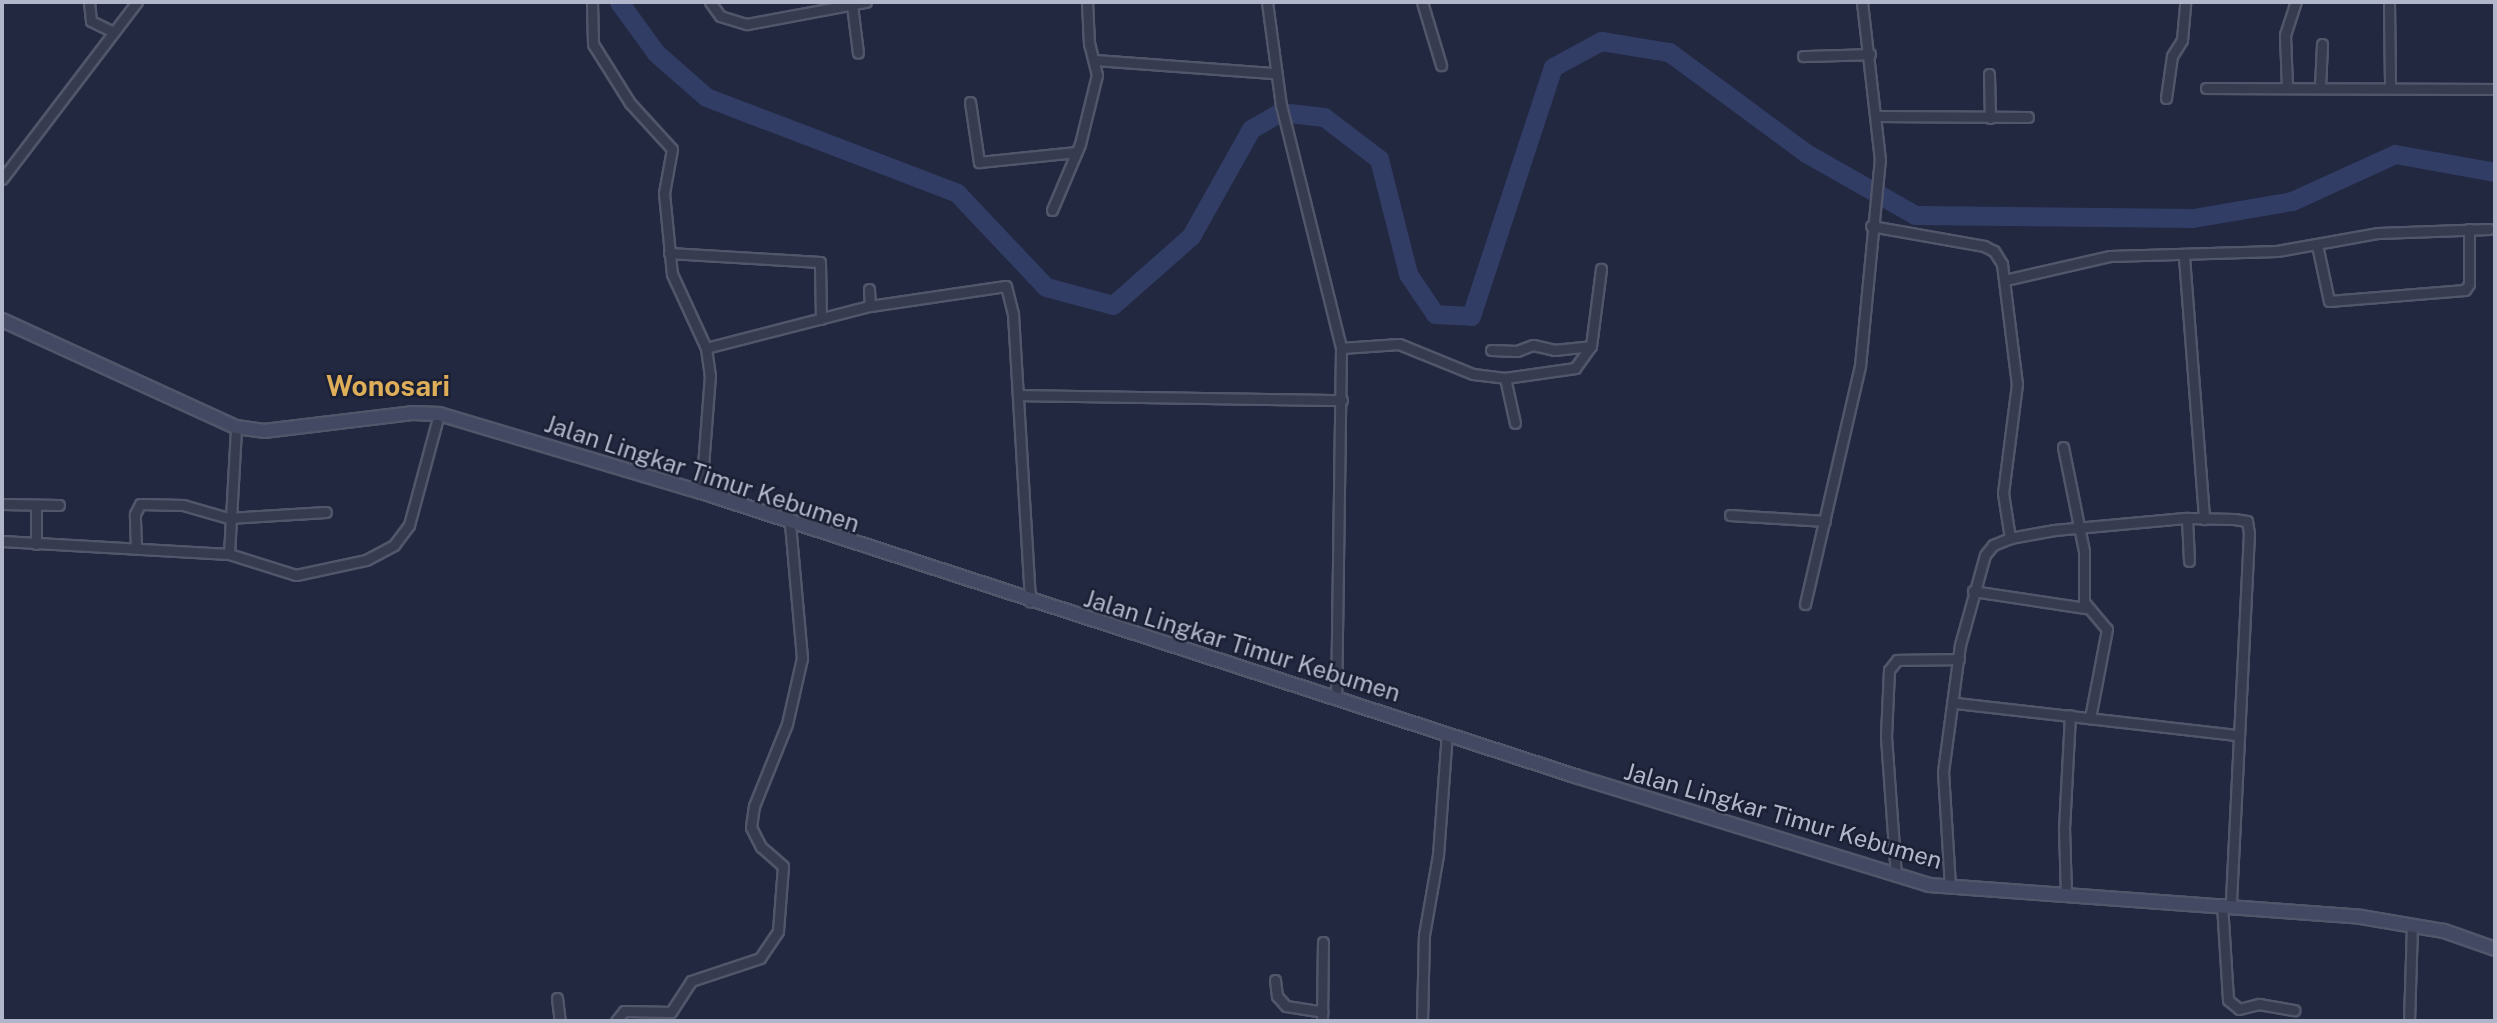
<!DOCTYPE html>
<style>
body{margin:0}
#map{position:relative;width:2497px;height:1023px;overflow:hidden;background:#222840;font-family:"Public Sans",sans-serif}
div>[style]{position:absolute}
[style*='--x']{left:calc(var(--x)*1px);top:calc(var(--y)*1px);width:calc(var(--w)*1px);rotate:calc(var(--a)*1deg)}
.river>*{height:19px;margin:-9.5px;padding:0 9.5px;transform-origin:9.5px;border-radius:9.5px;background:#323d66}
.roads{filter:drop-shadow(2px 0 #51566a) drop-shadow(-2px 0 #51566a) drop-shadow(0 2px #51566a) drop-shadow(0 -2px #51566a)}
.minor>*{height:9px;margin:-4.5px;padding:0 4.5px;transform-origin:4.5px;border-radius:4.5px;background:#363b4f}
.secondary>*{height:12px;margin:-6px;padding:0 6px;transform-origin:6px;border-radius:6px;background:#434963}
span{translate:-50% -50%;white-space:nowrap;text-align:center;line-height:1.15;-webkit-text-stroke:5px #1b2034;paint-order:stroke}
.street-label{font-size:24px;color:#b2b6ca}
.quarter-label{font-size:28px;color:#deae59;font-weight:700}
.frame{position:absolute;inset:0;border:4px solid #b2b6ca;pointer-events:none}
</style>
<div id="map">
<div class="river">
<i style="--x:619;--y:2;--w:63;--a:54"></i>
<i style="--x:656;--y:53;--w:67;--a:41.3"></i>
<i style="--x:706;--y:97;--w:269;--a:20.9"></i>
<i style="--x:957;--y:193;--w:129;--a:46.6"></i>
<i style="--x:1046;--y:287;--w:69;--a:15"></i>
<i style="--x:1113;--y:305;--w:104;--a:-41.5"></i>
<i style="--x:1191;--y:236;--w:123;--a:-60.7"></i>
<i style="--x:1251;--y:129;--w:34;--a:-30"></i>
<i style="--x:1280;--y:112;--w:44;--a:6.5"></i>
<i style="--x:1324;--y:117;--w:69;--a:37.4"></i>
<i style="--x:1379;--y:159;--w:119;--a:75.8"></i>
<i style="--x:1408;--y:274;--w:48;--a:56"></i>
<i style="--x:1435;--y:314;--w:36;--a:3"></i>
<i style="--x:1471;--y:316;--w:262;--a:-71.8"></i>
<i style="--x:1553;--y:67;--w:55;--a:-28.4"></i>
<i style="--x:1601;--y:41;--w:69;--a:9.2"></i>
<i style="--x:1669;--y:52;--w:170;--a:36.4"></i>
<i style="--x:1806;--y:153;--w:125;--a:29.6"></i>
<i style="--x:1915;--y:215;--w:278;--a:0.6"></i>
<i style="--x:2193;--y:218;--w:100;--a:-9.7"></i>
<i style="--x:2292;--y:201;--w:113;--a:-24.5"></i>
<i style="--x:2395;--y:154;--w:102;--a:10.2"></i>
</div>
<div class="roads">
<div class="minor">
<i style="--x:89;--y:2;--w:19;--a:84"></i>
<i style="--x:91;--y:21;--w:25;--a:26"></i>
<i style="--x:592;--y:2;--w:42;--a:88.6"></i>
<i style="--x:593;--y:44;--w:70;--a:57.9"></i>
<i style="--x:630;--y:103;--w:62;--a:47.6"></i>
<i style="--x:672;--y:149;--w:45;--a:100.3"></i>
<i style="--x:664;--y:193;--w:81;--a:84.4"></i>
<i style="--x:672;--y:274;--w:81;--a:65.3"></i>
<i style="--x:706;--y:348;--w:27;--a:82"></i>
<i style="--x:710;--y:375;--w:117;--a:94.4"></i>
<i style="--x:710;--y:2;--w:17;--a:54"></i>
<i style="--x:720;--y:16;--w:28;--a:17"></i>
<i style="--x:747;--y:24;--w:121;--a:-10.5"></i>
<i style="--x:1267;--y:2;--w:104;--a:82.3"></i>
<i style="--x:1281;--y:105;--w:250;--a:76.1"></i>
<i style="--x:1341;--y:348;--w:349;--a:90.8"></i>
<i style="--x:1422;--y:2;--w:66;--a:73.2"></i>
<i style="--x:2389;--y:2;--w:86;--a:89.3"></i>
<i style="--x:852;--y:5;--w:48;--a:82.9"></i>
<i style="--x:1803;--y:56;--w:67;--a:-1.7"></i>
<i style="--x:1096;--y:60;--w:179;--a:4.2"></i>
<i style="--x:1989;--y:74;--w:44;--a:88.7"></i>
<i style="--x:2287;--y:87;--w:52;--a:-92.2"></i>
<i style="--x:2285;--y:35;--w:35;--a:-72"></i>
<i style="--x:2320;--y:87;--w:43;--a:-87.3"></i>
<i style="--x:2206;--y:88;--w:289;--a:0.2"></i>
<i style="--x:2166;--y:98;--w:42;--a:-81.9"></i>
<i style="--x:2172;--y:56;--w:19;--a:-58"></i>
<i style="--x:2182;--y:40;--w:38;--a:-85"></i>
<i style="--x:970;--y:102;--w:61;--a:81.5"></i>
<i style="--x:979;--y:162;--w:98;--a:-5.9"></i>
<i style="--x:1876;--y:116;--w:152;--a:0.4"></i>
<i style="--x:2;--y:179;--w:223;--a:-52.7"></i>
<i style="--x:1052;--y:210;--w:72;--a:-67"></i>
<i style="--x:1080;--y:144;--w:71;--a:-76.2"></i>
<i style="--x:1097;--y:75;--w:32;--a:-104"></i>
<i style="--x:1089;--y:44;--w:42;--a:-92.7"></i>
<i style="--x:1871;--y:226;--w:115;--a:10"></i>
<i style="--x:1984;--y:246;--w:11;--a:27"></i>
<i style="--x:1994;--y:251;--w:15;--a:58"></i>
<i style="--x:2002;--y:264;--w:121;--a:82.9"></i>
<i style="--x:2017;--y:384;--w:110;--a:97.3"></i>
<i style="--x:2003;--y:493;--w:46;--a:81.2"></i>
<i style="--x:2317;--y:245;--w:57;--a:77.9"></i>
<i style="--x:2329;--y:301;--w:136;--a:-4.6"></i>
<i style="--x:2465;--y:290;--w:7;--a:-56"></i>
<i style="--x:2469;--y:284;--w:55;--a:-90"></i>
<i style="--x:669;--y:253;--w:151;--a:3.4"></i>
<i style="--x:820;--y:262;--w:57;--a:89"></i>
<i style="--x:2184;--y:257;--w:263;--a:85.6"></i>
<i style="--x:2005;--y:280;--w:108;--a:-12.9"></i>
<i style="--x:2110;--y:256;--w:167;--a:-1.7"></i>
<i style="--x:2277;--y:251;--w:103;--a:-10.1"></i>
<i style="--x:2378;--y:233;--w:111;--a:-2.1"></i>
<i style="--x:869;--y:289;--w:17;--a:87"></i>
<i style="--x:706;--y:348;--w:169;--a:-14.4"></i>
<i style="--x:870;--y:306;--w:137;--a:-8.4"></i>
<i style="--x:1006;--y:286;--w:29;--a:76"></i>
<i style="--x:1013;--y:314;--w:288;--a:86.6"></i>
<i style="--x:1341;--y:348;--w:58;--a:-3.9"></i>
<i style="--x:1399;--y:344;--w:80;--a:22.1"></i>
<i style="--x:1473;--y:374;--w:32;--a:7"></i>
<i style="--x:1505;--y:378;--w:71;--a:-8.1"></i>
<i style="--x:1575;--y:368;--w:27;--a:-54"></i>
<i style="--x:1591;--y:346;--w:78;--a:-82.6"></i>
<i style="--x:1491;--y:350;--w:26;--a:2"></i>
<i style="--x:1517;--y:351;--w:17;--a:-21"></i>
<i style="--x:1533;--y:345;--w:22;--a:13"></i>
<i style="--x:1554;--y:350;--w:37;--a:-6"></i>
<i style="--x:1505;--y:378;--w:46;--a:77.5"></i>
<i style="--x:1018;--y:395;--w:324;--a:0.9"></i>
<i style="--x:2063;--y:447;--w:106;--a:78.6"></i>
<i style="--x:2084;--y:551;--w:51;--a:90"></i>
<i style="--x:2084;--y:602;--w:35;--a:50"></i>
<i style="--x:2107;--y:629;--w:91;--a:100.8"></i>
<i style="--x:2;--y:504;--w:57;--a:1"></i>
<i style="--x:1730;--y:515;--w:95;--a:3.6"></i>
<i style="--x:2187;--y:518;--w:43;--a:87.3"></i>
<i style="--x:2;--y:541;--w:227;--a:3.3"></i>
<i style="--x:229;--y:554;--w:70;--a:17.4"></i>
<i style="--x:296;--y:575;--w:72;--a:-12.1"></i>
<i style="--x:366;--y:560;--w:32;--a:-28"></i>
<i style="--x:394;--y:545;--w:25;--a:-53"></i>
<i style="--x:409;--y:525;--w:115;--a:-74.9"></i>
<i style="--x:36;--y:544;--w:39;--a:-90"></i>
<i style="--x:136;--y:548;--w:34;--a:-92"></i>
<i style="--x:135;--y:514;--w:11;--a:-63"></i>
<i style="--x:140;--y:504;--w:43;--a:1.3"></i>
<i style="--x:183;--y:505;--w:47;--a:16.1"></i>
<i style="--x:228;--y:518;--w:98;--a:-3.5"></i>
<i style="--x:229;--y:554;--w:127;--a:-86.8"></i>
<i style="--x:1973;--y:591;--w:114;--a:8.6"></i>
<i style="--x:1805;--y:604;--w:244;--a:-77"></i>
<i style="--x:1860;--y:366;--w:207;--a:-84.5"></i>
<i style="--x:1880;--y:160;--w:159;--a:-96.5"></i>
<i style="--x:1956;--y:703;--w:282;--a:6.5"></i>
<i style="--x:1896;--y:876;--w:140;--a:-94.1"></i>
<i style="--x:1886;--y:736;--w:66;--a:-87.4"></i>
<i style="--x:1889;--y:670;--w:13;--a:-51"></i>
<i style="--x:1897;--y:660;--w:62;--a:-0.9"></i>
<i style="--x:1950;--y:886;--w:114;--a:-93.5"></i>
<i style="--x:1943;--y:772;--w:128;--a:-82.4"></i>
<i style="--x:1960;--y:645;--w:93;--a:-74.5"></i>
<i style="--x:1985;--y:555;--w:13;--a:-51"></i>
<i style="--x:1993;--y:545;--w:18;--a:-22"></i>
<i style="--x:2010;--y:538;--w:45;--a:-10.3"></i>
<i style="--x:2054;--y:530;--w:134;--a:-5.2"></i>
<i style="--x:2187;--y:518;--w:47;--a:1.2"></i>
<i style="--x:2234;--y:519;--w:13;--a:9"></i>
<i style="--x:2247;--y:521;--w:12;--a:81"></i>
<i style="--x:2249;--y:533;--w:373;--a:92.8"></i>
<i style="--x:2066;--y:895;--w:66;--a:-91.7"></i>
<i style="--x:2064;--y:829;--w:114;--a:-87"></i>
<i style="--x:2222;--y:904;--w:96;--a:86.4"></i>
<i style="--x:2228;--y:1000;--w:14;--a:39"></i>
<i style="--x:2239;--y:1009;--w:21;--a:-14"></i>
<i style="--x:2259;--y:1004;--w:36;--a:10"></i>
<i style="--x:1275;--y:980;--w:16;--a:83"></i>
<i style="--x:1277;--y:996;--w:13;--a:48"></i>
<i style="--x:1286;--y:1006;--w:37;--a:9"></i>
<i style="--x:557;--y:998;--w:23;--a:83"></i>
<i style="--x:616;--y:1021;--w:13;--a:-51"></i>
<i style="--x:624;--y:1011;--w:47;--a:1.2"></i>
<i style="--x:671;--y:1012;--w:37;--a:-57"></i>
<i style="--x:691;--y:981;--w:73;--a:-18.4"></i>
<i style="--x:760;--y:958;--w:32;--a:-56"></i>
<i style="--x:778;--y:931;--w:65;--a:-85.6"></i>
<i style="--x:783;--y:866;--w:29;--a:-139"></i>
<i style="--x:761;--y:847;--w:22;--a:-117"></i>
<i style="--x:751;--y:827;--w:21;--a:-82"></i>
<i style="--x:754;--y:806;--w:88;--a:-68.1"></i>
<i style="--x:787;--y:724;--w:68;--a:-77.2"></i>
<i style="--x:802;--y:658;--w:135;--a:-95.1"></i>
<i style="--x:1322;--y:1021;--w:79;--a:-89.3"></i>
<i style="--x:1422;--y:1021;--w:86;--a:-88.7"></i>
<i style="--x:1424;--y:935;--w:81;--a:-80.1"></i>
<i style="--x:1438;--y:855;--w:122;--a:-85.8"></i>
<i style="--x:2409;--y:1021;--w:97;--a:-88.2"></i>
</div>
<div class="secondary">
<i style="--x:2;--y:320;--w:257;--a:24.6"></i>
<i style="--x:236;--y:427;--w:28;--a:8"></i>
<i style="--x:264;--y:431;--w:149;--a:-6.9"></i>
<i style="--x:412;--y:413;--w:27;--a:2"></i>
<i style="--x:439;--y:414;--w:273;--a:16.6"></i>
<i style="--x:701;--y:492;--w:919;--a:18"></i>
<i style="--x:1575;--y:776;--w:370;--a:17.1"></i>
<i style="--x:1929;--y:885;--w:433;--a:4.2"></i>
<i style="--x:2361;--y:917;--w:84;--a:9.6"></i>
<i style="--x:2444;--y:931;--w:54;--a:19.4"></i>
</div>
</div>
<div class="street-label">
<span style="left:702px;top:474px;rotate:18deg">Jalan Lingkar Timur Kebumen</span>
<span style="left:1242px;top:646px;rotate:17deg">Jalan Lingkar Timur Kebumen</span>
<span style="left:1783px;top:816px;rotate:16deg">Jalan Lingkar Timur Kebumen</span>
</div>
<div class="quarter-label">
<span style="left:388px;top:386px">Wonosari</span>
</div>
<div class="frame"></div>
</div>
